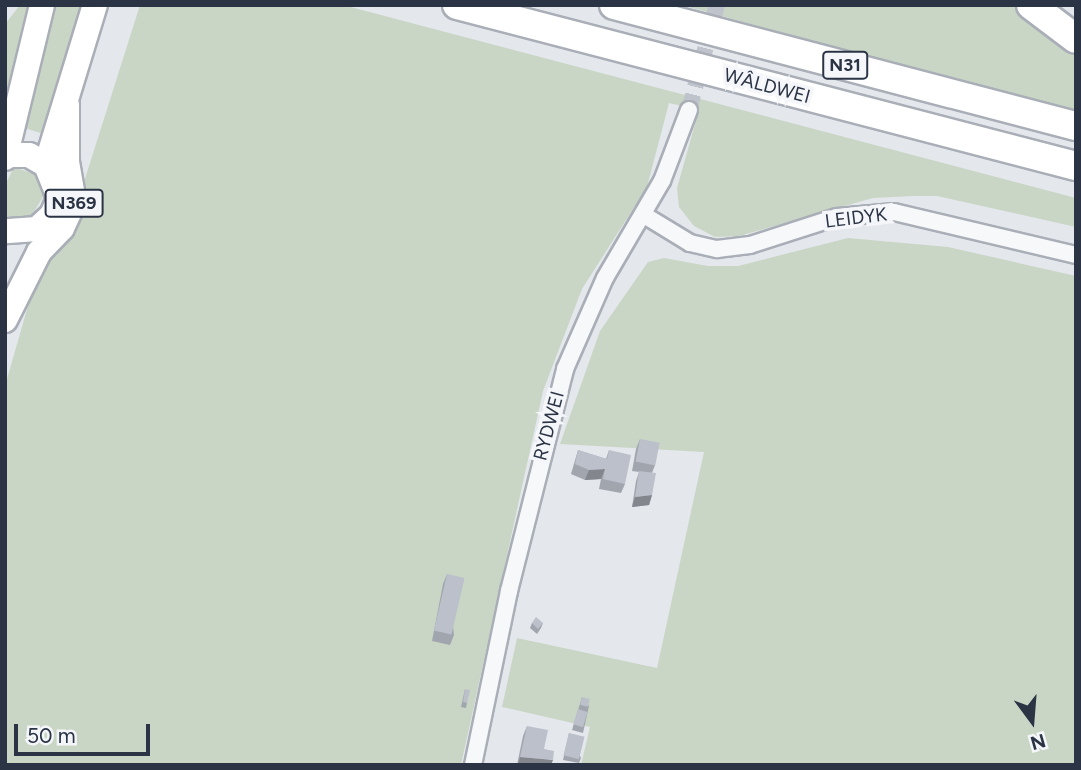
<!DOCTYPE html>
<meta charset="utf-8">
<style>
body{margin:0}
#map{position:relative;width:1081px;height:770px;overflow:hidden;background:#e4e7ec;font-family:Figtree,sans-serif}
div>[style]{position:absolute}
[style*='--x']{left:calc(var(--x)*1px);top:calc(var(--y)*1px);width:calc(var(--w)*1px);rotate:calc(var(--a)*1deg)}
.green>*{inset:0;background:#c9d6c5}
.street-tunnel>*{height:16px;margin-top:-8px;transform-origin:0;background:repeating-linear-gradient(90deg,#bfc3cb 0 16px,transparent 0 24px)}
.roads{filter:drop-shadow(2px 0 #a9aeb7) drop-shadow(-2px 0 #a9aeb7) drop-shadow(0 2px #a9aeb7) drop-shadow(0 -2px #a9aeb7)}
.street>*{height:16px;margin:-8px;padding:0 8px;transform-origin:8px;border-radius:8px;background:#f7f8fa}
.primary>*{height:24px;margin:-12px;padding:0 12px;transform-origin:12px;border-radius:12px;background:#fff}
.highway>*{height:28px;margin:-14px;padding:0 14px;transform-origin:14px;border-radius:14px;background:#fff}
.wall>*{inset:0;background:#a1a5ae}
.shaded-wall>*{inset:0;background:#83868d}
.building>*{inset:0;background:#bbc0ca;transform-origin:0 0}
span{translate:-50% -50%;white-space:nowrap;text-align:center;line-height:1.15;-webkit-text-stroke:7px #f4f6f9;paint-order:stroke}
.shield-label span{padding:2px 5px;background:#f4f6f9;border:2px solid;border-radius:5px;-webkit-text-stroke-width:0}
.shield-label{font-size:18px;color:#2b3445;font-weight:700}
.street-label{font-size:19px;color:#2b3445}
.frame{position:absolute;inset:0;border:7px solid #2b3445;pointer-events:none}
.north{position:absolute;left:997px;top:686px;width:70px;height:70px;-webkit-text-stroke:5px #f4f6f9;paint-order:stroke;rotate:164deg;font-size:19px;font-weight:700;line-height:28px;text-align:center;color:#2b3445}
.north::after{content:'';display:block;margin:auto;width:24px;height:32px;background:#2b3445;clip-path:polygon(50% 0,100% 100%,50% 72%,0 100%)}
.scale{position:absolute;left:14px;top:724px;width:136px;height:32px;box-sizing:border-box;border:4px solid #2b3445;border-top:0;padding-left:9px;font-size:21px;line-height:24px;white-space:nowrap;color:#2b3445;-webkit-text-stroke:5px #f4f6f9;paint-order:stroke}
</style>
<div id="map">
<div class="green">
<i style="clip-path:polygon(20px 5px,31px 5px,5px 98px,5px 24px)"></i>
<i style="clip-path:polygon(51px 5px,83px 5px,47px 135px,21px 127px)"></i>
<i style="clip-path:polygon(140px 5px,343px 5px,1076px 198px,1076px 227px,937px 196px,913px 196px,873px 198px,739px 236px,715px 237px,694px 226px,679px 207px,677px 188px,699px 110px,669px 103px,647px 187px,582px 289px,543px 391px,461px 765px,5px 765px,5px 386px,40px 264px,57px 255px,77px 217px,83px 185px)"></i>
<i style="clip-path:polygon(682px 5px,1023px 5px,1076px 44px,1076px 114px)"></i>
<i style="clip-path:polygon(14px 167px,34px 174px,44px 195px,32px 215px,10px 222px,5px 220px,5px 185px)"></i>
<i style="clip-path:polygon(848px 238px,948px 247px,1076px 276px,1076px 765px,581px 765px,590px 727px,502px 707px,517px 638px,657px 668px,704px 452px,560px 444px,600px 331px,648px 262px,664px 258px,708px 266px,738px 266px)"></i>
</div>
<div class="street-tunnel">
<i style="--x:689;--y:110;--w:109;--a:-75.1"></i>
</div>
<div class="roads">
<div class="street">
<i style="--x:644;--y:215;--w:54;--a:31.3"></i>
<i style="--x:690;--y:243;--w:28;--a:13"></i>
<i style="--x:717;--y:249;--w:33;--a:-7"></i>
<i style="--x:750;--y:245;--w:91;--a:-17.8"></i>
<i style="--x:837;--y:217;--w:57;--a:-5"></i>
<i style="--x:894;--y:212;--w:187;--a:13.3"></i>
<i style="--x:473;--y:765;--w:178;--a:-78.3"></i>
<i style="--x:509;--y:591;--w:229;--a:-75.8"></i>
<i style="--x:565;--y:369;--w:99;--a:-66.3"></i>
<i style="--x:605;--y:278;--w:113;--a:-59.6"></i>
<i style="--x:662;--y:181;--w:76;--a:-69.2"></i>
</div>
<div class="primary">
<i style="--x:5;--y:155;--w:24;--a:0"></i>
<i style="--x:29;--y:155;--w:20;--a:30"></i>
<i style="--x:46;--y:165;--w:35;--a:68"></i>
<i style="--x:59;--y:198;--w:18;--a:112"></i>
<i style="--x:52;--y:215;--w:21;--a:137"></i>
<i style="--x:37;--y:229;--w:32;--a:176"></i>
<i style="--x:5;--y:158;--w:157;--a:-76.4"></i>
<i style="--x:46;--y:165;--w:167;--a:-73"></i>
<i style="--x:5;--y:320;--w:76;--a:-63.4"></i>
<i style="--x:39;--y:252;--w:33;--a:-46"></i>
<i style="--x:62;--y:228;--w:29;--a:-65"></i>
<i style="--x:74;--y:202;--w:41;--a:-99.9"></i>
<i style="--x:67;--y:162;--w:57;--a:-90"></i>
</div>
<div class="highway">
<i style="--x:457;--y:5;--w:640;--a:14.58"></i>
<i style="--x:614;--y:5;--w:478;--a:14.7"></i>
<i style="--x:1031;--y:5;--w:56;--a:37.1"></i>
</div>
</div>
<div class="wall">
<i style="clip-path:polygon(640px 439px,655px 465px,652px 473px,652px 495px,649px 505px,632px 507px,636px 481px,639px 472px,632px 471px,636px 449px)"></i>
<i style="clip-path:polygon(578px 450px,606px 459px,609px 450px,625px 484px,621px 493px,599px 489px,601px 479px,585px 480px,571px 474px)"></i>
<i style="clip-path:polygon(447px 574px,454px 635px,450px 645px,432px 641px,443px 584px)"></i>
<i style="clip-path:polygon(532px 623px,543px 623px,541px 628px,537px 634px,530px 628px)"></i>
<i style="clip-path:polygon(465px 689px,467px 703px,466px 708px,461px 707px)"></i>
<i style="clip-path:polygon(582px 697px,589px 706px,583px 733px,572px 730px)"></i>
<i style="clip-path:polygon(527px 726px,544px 749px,551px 765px,517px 765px,523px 736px)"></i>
<i style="clip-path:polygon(569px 733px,581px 758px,579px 763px,563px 760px)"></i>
</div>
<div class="shaded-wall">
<i style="clip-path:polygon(605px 469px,601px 479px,585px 480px,589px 470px)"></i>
<i style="clip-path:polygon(652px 495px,649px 505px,632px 507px,635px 497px)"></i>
<i style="clip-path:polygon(520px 757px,553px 760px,551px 765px,518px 765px)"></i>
</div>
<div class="building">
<i style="left:640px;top:439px;width:20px;height:23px;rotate:11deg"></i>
<i style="clip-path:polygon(578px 450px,607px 459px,609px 450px,631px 455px,625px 484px,603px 479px,605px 469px,589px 470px,575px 464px)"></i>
<i style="clip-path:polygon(639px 471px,656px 473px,652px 495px,635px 497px)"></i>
<i style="left:447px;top:574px;width:18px;height:58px;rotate:13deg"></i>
<i style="clip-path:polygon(536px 617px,543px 623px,538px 629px,532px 623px)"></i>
<i style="clip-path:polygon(465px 689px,470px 690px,467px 703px,463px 702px)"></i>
<i style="left:582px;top:697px;width:8px;height:8px;rotate:14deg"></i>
<i style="left:578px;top:709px;width:10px;height:16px;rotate:17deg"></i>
<i style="clip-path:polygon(527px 726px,548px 730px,544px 749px,554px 751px,553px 760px,520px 757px)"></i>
<i style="left:569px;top:733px;width:16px;height:23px;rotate:14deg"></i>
</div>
<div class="shield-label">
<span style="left:845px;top:65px">N31</span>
<span style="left:74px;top:203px">N369</span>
</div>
<div class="street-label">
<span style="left:767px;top:86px;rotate:15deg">WÂLDWEI</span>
<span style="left:856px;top:218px;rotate:-7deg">LEIDYK</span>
<span style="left:549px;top:426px;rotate:-75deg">RYDWEI</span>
</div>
<div class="frame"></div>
<div class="north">N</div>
<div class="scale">50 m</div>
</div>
